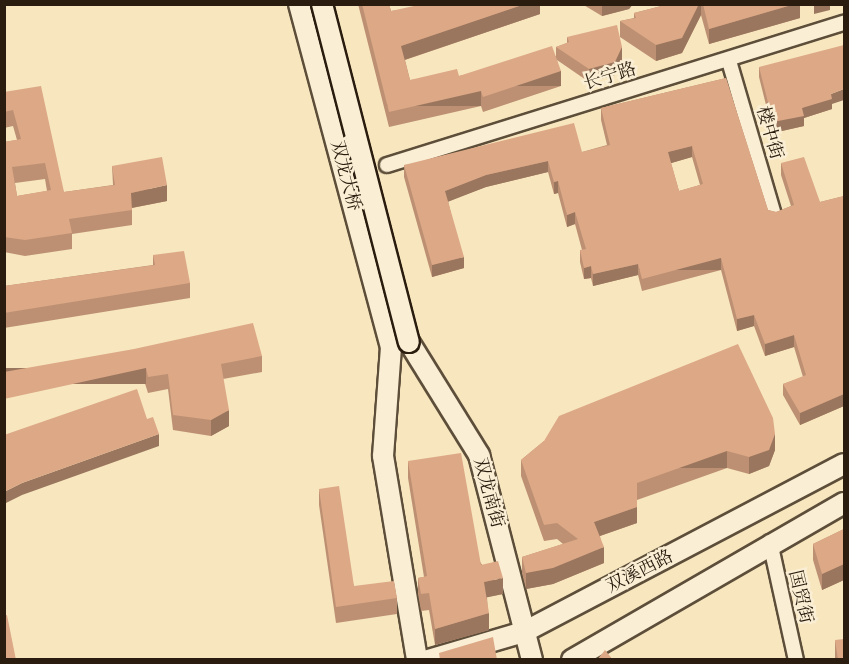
<!DOCTYPE html>
<meta charset="utf-8">
<style>
body{margin:0}
#map{position:relative;width:849px;height:664px;overflow:hidden;background:#f7e6be;font-family:"Old Standard TT","Noto Serif SC",serif}
div>[style]{position:absolute}
[style*='--x']{left:calc(var(--x)*1px);top:calc(var(--y)*1px);width:calc(var(--w)*1px);rotate:calc(var(--a)*1deg)}
.roads{filter:drop-shadow(2px 0 #5d4e3a) drop-shadow(-2px 0 #5d4e3a) drop-shadow(0 2px #5d4e3a) drop-shadow(0 -2px #5d4e3a)}
.minor>*{height:14px;margin:-7px;padding:0 7px;transform-origin:7px;border-radius:7px;background:#faefd5}
.secondary>*{height:20px;margin:-10px;padding:0 10px;transform-origin:10px;border-radius:10px;background:#faefd5}
.bridges{filter:drop-shadow(2px 0 #2a1c0e) drop-shadow(-2px 0 #2a1c0e) drop-shadow(0 2px #2a1c0e) drop-shadow(0 -2px #2a1c0e)}
.secondary-bridge>*{height:20px;margin:-10px;padding:0 10px;transform-origin:10px;border-radius:10px;background:#faefd5}
.wall>*{inset:0;background:#bd9073}
.shaded-wall>*{inset:0;background:#9a765e;transform-origin:0 0}
.building>*{inset:0;background:#dca886}
span{translate:-50% -50%;white-space:nowrap;text-align:center;line-height:1.15;-webkit-text-stroke:5px #faefd5;paint-order:stroke}
.street-label{font-size:18px;color:#2a1c0e}
.frame{position:absolute;inset:0;border:6px solid #2a1c0e;pointer-events:none}
</style>
<div id="map">
<div class="roads">
<div class="minor">
<i style="--x:729;--y:61;--w:160;--a:73.7"></i>
<i style="--x:387;--y:165;--w:479;--a:-17.3"></i>
<i style="--x:770;--y:542;--w:121;--a:77.6"></i>
</div>
<div class="secondary">
<i style="--x:299;--y:4;--w:355;--a:75"></i>
<i style="--x:391;--y:347;--w:109;--a:94.2"></i>
<i style="--x:383;--y:456;--w:207;--a:80.5"></i>
<i style="--x:409;--y:342;--w:133;--a:58.2"></i>
<i style="--x:479;--y:455;--w:212;--a:75.5"></i>
<i style="--x:428;--y:660;--w:100;--a:-16.3"></i>
<i style="--x:524;--y:632;--w:361;--a:-27.7"></i>
<i style="--x:572;--y:660;--w:314;--a:-30"></i>
</div>
</div>
<div class="bridges">
<div class="secondary-bridge">
<i style="--x:322;--y:4;--w:349;--a:75.6"></i>
</div>
</div>
<div class="wall">
<i style="clip-path:polygon(358px 4px,389px 4px,391px 11px,437px 5px,540px 4px,540px 14px,405px 60px,410px 80px,459px 76px,556px 56px,556px 47px,567px 43px,567px 37px,622px 59px,615px 75px,589px 82px,557px 60px,561px 86px,483px 112px,481px 106px,389px 127px)"></i>
<i style="clip-path:polygon(582px 4px,633px 4px,629px 9px,602px 16px)"></i>
<i style="clip-path:polygon(669px 4px,800px 4px,800px 18px,709px 44px,701px 15px,682px 53px,656px 61px,620px 37px,620px 21px,634px 18px,634px 13px)"></i>
<i style="clip-path:polygon(759px 67px,832px 104px,832px 109px,804px 118px,804px 126px,773px 133px,759px 77px)"></i>
<i style="clip-path:polygon(evenodd,726px 78px,768px 210px,776px 212px,791px 206px,781px 175px,781px 163px,820px 202px,844px 196px,844px 406px,800px 425px,783px 395px,783px 384px,803px 377px,794px 347px,765px 356px,754px 326px,737px 331px,721px 270px,642px 291px,638px 275px,593px 286px,591px 278px,584px 279px,580px 262px,580px 250px,582px 250px,575px 224px,567px 227px,558px 193px,554px 194px,548px 172px,486px 187px,448px 201px,464px 268px,432px 277px,404px 177px,404px 165px,582px 152px,607px 145px,601px 120px,601px 108px,726px 78px,692px 157px,700px 185px,679px 191px,671px 163px,692px 157px)"></i>
<i style="clip-path:polygon(evenodd,4px 92px,64px 192px,113px 185px,112px 166px,167px 201px,132px 208px,132px 225px,72px 234px,72px 249px,25px 256px,4px 252px,4px 142px,17px 140px,13px 126px,4px 128px,4px 92px,45px 179px,47px 191px,17px 196px,15px 183px,45px 179px)"></i>
<i style="clip-path:polygon(153px 255px,190px 283px,190px 298px,4px 328px,4px 286px,153px 265px)"></i>
<i style="clip-path:polygon(134px 349px,262px 356px,262px 372px,223px 379px,229px 426px,211px 436px,173px 430px,168px 389px,148px 393px)"></i>
<i style="clip-path:polygon(544px 441px,775px 450px,769px 466px,749px 474px,727px 468px,637px 500px,637px 523px,600px 536px,604px 563px,553px 584px,526px 589px,522px 573px,522px 557px,563px 544px,557px 539px,544px 541px,521px 476px,521px 460px)"></i>
<i style="clip-path:polygon(408px 461px,503px 594px,487px 597px,489px 630px,435px 645px,429px 610px,421px 611px,418px 594px,418px 578px,424px 577px,408px 478px)"></i>
<i style="clip-path:polygon(319px 489px,354px 586px,397px 598px,397px 614px,336px 623px,319px 505px)"></i>
<i style="clip-path:polygon(844px 529px,844px 580px,822px 590px,813px 560px,813px 544px)"></i>
<i style="clip-path:polygon(835px 640px,844px 660px,835px 660px)"></i>
</div>
<div class="shaded-wall">
<i style="clip-path:polygon(525px 4px,540px 4px,540px 14px,401px 61px,401px 46px)"></i>
<i style="clip-path:polygon(602px 4px,633px 4px,629px 9px,602px 16px)"></i>
<i style="clip-path:polygon(699px 4px,701px 4px,701px 15px,682px 53px,656px 61px,656px 45px)"></i>
<i style="clip-path:polygon(795px 4px,800px 4px,800px 18px,709px 44px,709px 29px)"></i>
<i style="clip-path:polygon(814px 4px,830px 4px,830px 10px,814px 14px)"></i>
<i style="clip-path:polygon(622px 47px,622px 59px,615px 75px,589px 82px,589px 69px)"></i>
<i style="left:561px;top:71px;width:15px;height:82px;rotate:90deg"></i>
<i style="clip-path:polygon(844px 89px,844px 100px,832px 104px,832px 109px,804px 118px,804px 126px,773px 133px,773px 122px,831px 94px)"></i>
<i style="left:481px;top:91px;width:15px;height:94px;rotate:90deg"></i>
<i style="clip-path:polygon(692px 146px,692px 157px,668px 164px,668px 152px)"></i>
<i style="clip-path:polygon(548px 161px,548px 172px,486px 187px,445px 203px,445px 191px,486px 175px)"></i>
<i style="clip-path:polygon(558px 181px,558px 193px,554px 194px,554px 182px)"></i>
<i style="clip-path:polygon(167px 185px,167px 201px,131px 208px,131px 193px)"></i>
<i style="clip-path:polygon(575px 212px,575px 224px,567px 227px,567px 215px)"></i>
<i style="clip-path:polygon(464px 257px,464px 268px,432px 277px,432px 265px)"></i>
<i style="left:721px;top:258px;width:12px;height:82px;rotate:90deg"></i>
<i style="clip-path:polygon(638px 264px,638px 275px,593px 286px,593px 274px)"></i>
<i style="clip-path:polygon(591px 266px,591px 278px,584px 279px,584px 268px)"></i>
<i style="clip-path:polygon(754px 315px,754px 326px,737px 331px,737px 319px)"></i>
<i style="clip-path:polygon(794px 335px,794px 347px,765px 356px,765px 344px)"></i>
<i style="left:146px;top:368px;width:16px;height:145px;rotate:90deg"></i>
<i style="clip-path:polygon(844px 394px,844px 406px,800px 425px,800px 413px)"></i>
<i style="clip-path:polygon(229px 410px,229px 426px,211px 436px,211px 420px)"></i>
<i style="clip-path:polygon(159px 434px,159px 446px,22px 495px,4px 504px,4px 492px,22px 483px)"></i>
<i style="clip-path:polygon(775px 434px,775px 450px,769px 466px,749px 474px,749px 457px)"></i>
<i style="left:727px;top:451px;width:17px;height:96px;rotate:90deg"></i>
<i style="clip-path:polygon(637px 507px,637px 523px,594px 538px,594px 522px)"></i>
<i style="clip-path:polygon(604px 547px,604px 563px,553px 584px,526px 589px,526px 573px)"></i>
<i style="clip-path:polygon(844px 564px,844px 580px,822px 590px,822px 574px)"></i>
<i style="clip-path:polygon(503px 578px,503px 594px,484px 598px,484px 582px)"></i>
<i style="clip-path:polygon(489px 613px,489px 630px,435px 645px,435px 629px)"></i>
</div>
<div class="building">
<i style="clip-path:polygon(362px 4px,389px 4px,391px 11px,423px 4px,525px 4px,401px 46px,410px 80px,457px 69px,459px 76px,552px 46px,561px 71px,483px 97px,481px 91px,389px 112px)"></i>
<i style="clip-path:polygon(669px 4px,699px 4px,682px 38px,656px 45px,620px 21px,636px 18px,634px 13px)"></i>
<i style="clip-path:polygon(703px 4px,795px 4px,709px 29px)"></i>
<i style="clip-path:polygon(617px 25px,622px 47px,615px 62px,589px 69px,556px 47px,569px 42px,567px 37px)"></i>
<i style="clip-path:polygon(844px 45px,844px 89px,831px 94px,832px 99px,802px 108px,804px 116px,773px 122px,759px 67px)"></i>
<i style="clip-path:polygon(evenodd,726px 78px,768px 210px,776px 212px,794px 205px,781px 163px,804px 157px,820px 202px,844px 196px,844px 394px,800px 413px,783px 384px,806px 375px,794px 335px,765px 344px,754px 315px,737px 319px,721px 258px,642px 279px,638px 264px,593px 274px,591px 266px,584px 268px,580px 250px,586px 249px,575px 212px,567px 215px,558px 181px,554px 182px,548px 161px,486px 175px,445px 191px,464px 257px,432px 265px,404px 165px,574px 123px,582px 152px,610px 145px,601px 108px,726px 78px,692px 146px,703px 184px,679px 191px,668px 152px,692px 146px)"></i>
<i style="clip-path:polygon(evenodd,41px 86px,64px 192px,115px 185px,112px 166px,162px 157px,167px 185px,131px 193px,132px 210px,69px 219px,72px 233px,25px 240px,4px 237px,4px 142px,21px 139px,13px 110px,4px 112px,4px 92px,41px 86px,45px 163px,51px 190px,17px 196px,12px 167px,45px 163px)"></i>
<i style="clip-path:polygon(184px 251px,190px 283px,4px 313px,4px 286px,155px 265px,153px 255px)"></i>
<i style="clip-path:polygon(253px 323px,262px 356px,221px 364px,229px 410px,211px 420px,173px 415px,168px 374px,148px 377px,146px 368px,4px 399px,4px 372px,134px 349px)"></i>
<i style="clip-path:polygon(738px 344px,773px 418px,775px 434px,769px 450px,749px 457px,727px 451px,637px 483px,637px 507px,594px 522px,604px 547px,553px 568px,526px 573px,522px 557px,578px 539px,557px 523px,544px 525px,521px 460px,544px 441px,559px 416px)"></i>
<i style="clip-path:polygon(137px 389px,147px 419px,153px 417px,159px 434px,22px 483px,4px 492px,4px 435px)"></i>
<i style="clip-path:polygon(461px 453px,481px 565px,498px 561px,503px 578px,484px 582px,489px 613px,435px 629px,429px 593px,421px 594px,418px 578px,427px 576px,408px 461px)"></i>
<i style="clip-path:polygon(339px 486px,354px 586px,394px 581px,397px 598px,336px 607px,319px 489px)"></i>
<i style="clip-path:polygon(844px 529px,844px 564px,822px 574px,813px 544px)"></i>
<i style="clip-path:polygon(7px 615px,16px 660px,4px 660px,4px 616px)"></i>
<i style="clip-path:polygon(493px 637px,497px 660px,440px 660px,439px 653px)"></i>
<i style="clip-path:polygon(844px 639px,844px 660px,838px 660px,835px 640px)"></i>
<i style="clip-path:polygon(605px 650px,613px 660px,597px 660px)"></i>
</div>
<div class="street-label">
<span style="left:610px;top:77px;rotate:-17deg">长宁路</span>
<span style="left:769px;top:133px;rotate:74deg">楼中街</span>
<span style="left:345px;top:176px;rotate:75deg">双龙大桥</span>
<span style="left:488px;top:493px;rotate:75deg">双龙南街</span>
<span style="left:640px;top:572px;rotate:-27deg">双溪西路</span>
<span style="left:800px;top:597px;rotate:77deg">国贸街</span>
</div>
<div class="frame"></div>
</div>
